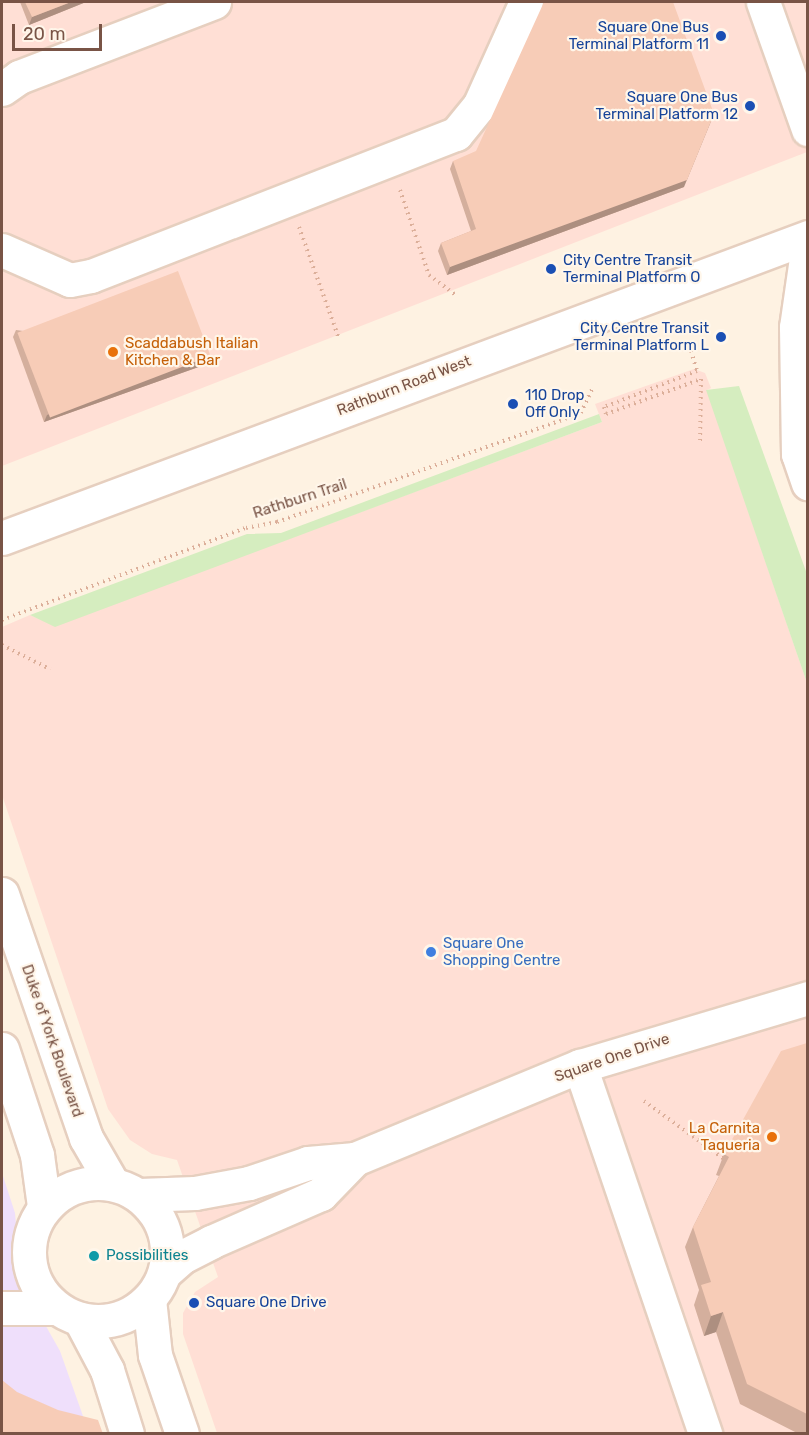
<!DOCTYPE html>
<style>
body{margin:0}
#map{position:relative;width:809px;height:1435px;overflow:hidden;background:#fef2e2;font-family:Rubik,sans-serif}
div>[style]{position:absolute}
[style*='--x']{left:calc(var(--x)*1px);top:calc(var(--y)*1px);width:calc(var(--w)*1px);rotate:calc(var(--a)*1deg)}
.commercial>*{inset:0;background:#ffdfd5}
.education>*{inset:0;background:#efdffb}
.green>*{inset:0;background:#d5edbf}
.path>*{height:4px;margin-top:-2px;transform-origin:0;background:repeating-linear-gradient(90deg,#dcaf9a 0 1.5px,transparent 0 6px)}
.roads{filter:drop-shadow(2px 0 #e6cfbf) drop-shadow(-2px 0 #e6cfbf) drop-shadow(0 2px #e6cfbf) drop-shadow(0 -2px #e6cfbf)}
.minor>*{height:33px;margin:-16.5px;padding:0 16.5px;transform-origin:16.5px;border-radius:16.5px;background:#fff}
.minor>.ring{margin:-16.5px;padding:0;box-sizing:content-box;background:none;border:33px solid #fff;border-radius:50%}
.wall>*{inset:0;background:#d4af9d}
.shaded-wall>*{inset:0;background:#ad8f80}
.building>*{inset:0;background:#f7ccb7;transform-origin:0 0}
.dots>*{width:16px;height:16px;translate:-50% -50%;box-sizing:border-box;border:3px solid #fff6ea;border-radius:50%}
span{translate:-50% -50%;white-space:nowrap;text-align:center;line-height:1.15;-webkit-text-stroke:4.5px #fff6ea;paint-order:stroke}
.transit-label{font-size:15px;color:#164399}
.right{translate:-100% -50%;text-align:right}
.left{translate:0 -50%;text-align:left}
.food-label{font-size:15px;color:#c56008}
.street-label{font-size:15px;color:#795446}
.shop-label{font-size:15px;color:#366cbe}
.culture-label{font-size:15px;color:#0d838f}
.frame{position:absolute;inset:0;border:3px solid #795446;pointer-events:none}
.scale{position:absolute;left:12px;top:24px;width:90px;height:27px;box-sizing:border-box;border:3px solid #795446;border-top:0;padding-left:8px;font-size:18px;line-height:21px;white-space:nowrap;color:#795446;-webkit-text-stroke:4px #fff6ea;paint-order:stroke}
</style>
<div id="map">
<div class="commercial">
<i style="clip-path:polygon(2px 2px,807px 2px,807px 152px,2px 466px)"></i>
<i style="clip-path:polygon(694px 369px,705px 373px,711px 388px,707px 390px,807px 683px,807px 1433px,217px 1433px,183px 1334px,183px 1313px,195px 1292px,218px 1277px,177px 1160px,152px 1154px,130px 1140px,108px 1109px,2px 795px,2px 627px,30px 615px,55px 626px,602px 422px,595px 404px)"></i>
</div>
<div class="education">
<i style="clip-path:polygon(2px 1173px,15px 1213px,21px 1282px,60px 1351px,89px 1433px,2px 1433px)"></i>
</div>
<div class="green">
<i style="clip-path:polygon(739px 386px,807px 574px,807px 683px,706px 390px)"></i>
<i style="clip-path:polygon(599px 414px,602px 422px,55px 627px,30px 615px,247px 534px,281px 533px)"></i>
</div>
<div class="path">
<i style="--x:400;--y:190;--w:90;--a:71.2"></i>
<i style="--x:429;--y:275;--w:34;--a:37"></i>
<i style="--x:299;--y:227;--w:119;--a:70.3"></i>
<i style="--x:691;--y:351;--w:21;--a:73"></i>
<i style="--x:697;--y:371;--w:100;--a:158.8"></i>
<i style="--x:604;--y:407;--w:7;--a:74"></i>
<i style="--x:606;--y:414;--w:101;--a:-20.2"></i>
<i style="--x:701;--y:379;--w:62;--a:90.9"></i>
<i style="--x:2;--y:620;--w:261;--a:-20.7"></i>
<i style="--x:246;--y:528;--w:32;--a:-11"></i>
<i style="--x:277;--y:522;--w:323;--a:-19.7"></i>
<i style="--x:581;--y:413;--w:26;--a:-65"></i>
<i style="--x:2;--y:645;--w:54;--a:26.6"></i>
<i style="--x:644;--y:1101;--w:102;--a:35.9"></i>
</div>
<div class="roads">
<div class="minor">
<i style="--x:763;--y:2;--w:135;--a:70.5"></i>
<i style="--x:2;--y:89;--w:21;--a:-35"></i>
<i style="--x:19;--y:77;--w:209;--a:-21"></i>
<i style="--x:808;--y:244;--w:84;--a:98.2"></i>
<i style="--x:796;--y:327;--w:127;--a:89.1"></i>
<i style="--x:798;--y:454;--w:31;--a:71"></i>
<i style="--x:2;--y:250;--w:74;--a:23.8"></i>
<i style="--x:70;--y:280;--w:21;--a:-11"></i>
<i style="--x:91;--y:276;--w:392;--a:-21.3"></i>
<i style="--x:456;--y:134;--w:36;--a:-51"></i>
<i style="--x:479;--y:106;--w:114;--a:-65.7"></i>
<i style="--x:2;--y:538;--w:860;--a:-20.48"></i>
<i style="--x:2;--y:894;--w:258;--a:71"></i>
<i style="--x:86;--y:1138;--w:52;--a:60"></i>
<i style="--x:2;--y:1049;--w:112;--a:71.7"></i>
<i style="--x:37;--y:1155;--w:51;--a:82.2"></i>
<i style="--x:580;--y:1066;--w:389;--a:71.2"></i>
<i class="ring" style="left:29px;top:1183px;width:105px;height:105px"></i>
<i style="--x:139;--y:1195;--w:56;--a:-2"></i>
<i style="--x:195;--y:1193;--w:55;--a:-10.5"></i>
<i style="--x:249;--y:1183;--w:62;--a:-18.7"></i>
<i style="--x:308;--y:1163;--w:47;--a:-4.9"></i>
<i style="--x:355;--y:1159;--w:243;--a:-22.5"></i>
<i style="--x:580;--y:1066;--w:238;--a:-16.6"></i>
<i style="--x:165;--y:1272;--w:23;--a:-41"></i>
<i style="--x:182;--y:1257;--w:33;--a:-27"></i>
<i style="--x:211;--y:1242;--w:120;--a:-23.6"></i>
<i style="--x:321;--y:1194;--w:49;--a:-45.8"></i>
<i style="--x:149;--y:1299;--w:56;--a:83.9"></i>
<i style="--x:155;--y:1355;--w:83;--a:71.1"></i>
<i style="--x:2;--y:1308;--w:54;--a:0"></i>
<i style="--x:80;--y:1319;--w:58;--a:62.1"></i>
<i style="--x:107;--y:1370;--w:67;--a:72.6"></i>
</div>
</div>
<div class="wall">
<i style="clip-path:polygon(20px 2px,86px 2px,29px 25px)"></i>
<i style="clip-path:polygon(453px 161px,684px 187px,447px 275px,438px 251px,441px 243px,471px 231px,450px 169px)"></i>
<i style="clip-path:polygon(16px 330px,210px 356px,207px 364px,44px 422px,13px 337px)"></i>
<i style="clip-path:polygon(807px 1043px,807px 1434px,799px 1434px,740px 1404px,716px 1332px,704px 1336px,694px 1305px,699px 1290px,685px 1247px,693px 1227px,719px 1176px,716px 1175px,724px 1154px)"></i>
</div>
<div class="shaded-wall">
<i style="clip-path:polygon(71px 2px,86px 2px,29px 25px,32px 17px)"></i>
<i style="clip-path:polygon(714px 114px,684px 187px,447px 275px,450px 267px)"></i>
<i style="clip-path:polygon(210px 356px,207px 364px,44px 422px,47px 415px)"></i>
<i style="clip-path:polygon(723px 1312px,716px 1332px,704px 1336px,711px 1316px)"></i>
</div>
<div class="building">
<i style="clip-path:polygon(25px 2px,71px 2px,32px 17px)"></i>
<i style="clip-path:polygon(544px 2px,673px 2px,714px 114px,687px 180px,450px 267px,441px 243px,476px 229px,453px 161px,476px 151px)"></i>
<i style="left:178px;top:271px;width:91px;height:172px;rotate:69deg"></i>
<i style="clip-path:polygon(807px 1043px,807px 1414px,747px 1384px,723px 1312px,711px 1316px,701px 1285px,711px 1282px,693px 1227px,729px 1157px,724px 1154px,781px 1051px)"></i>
<i style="clip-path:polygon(2px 1380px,17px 1392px,58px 1410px,98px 1420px,103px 1434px,2px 1434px)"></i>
</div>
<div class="dots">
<i style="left:721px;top:36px;background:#1a4fb4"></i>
<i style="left:750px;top:106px;background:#1a4fb4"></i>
<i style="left:551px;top:269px;background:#1a4fb4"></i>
<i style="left:721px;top:337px;background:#1a4fb4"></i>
<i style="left:113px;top:352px;background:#e8710a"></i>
<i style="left:513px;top:404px;background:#1a4fb4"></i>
<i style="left:431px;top:952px;background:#3f7fe0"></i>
<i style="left:772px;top:1137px;background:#e8710a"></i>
<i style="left:94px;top:1256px;background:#0f9aa8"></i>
<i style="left:194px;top:1303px;background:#1a4fb4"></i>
</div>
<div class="transit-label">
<span class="right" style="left:709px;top:36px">Square One Bus<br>Terminal Platform 11</span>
<span class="right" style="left:738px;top:106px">Square One Bus<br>Terminal Platform 12</span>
<span class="left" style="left:563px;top:269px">City Centre Transit<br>Terminal Platform O</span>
<span class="right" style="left:709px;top:337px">City Centre Transit<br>Terminal Platform L</span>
<span class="left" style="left:525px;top:404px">110 Drop<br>Off Only</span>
<span class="left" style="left:206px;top:1303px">Square One Drive</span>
</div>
<div class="food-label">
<span class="left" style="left:125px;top:352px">Scaddabush Italian<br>Kitchen &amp; Bar</span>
<span class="right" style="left:760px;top:1137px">La Carnita<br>Taqueria</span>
</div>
<div class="street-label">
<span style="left:404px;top:386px;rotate:-21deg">Rathburn Road West</span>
<span style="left:300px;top:499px;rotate:-18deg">Rathburn Trail</span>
<span style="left:52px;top:1041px;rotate:71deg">Duke of York Boulevard</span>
<span style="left:612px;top:1058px;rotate:-19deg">Square One Drive</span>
</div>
<div class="shop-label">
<span class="left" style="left:443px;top:952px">Square One<br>Shopping Centre</span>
</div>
<div class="culture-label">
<span class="left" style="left:106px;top:1256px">Possibilities</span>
</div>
<div class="frame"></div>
<div class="scale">20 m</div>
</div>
